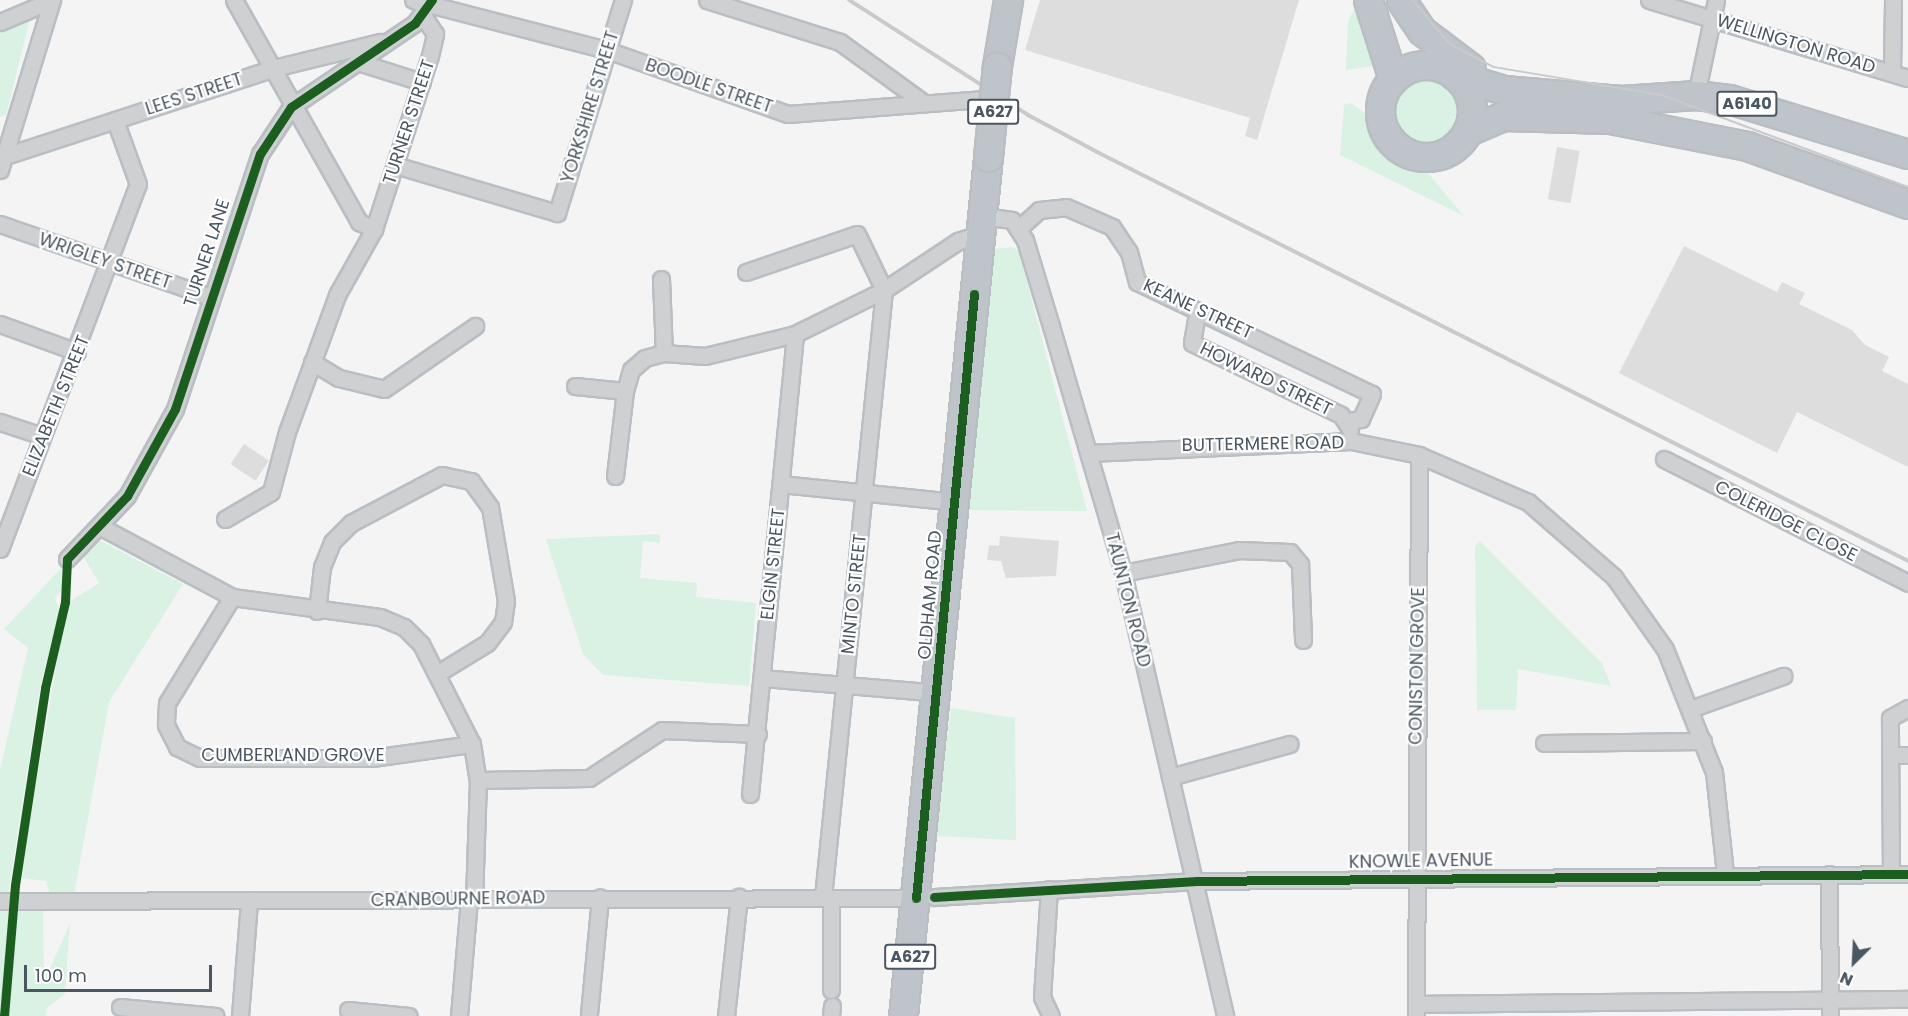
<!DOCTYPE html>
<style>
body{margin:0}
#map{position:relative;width:1908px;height:1016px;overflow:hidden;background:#f4f4f4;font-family:Poppins,sans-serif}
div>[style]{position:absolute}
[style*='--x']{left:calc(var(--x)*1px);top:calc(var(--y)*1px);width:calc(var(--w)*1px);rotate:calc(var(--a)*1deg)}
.green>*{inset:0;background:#d9f2e3}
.round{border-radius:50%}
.building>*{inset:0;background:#ddddde;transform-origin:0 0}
.roads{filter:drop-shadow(2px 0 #b9bec3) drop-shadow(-2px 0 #b9bec3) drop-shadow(0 2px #b9bec3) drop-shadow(0 -2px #b9bec3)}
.street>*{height:15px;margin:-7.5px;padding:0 7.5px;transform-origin:7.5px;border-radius:7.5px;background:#ced0d2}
.highway>*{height:27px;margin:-13.5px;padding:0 13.5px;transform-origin:13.5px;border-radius:13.5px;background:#bec4c9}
.highway>.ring{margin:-13.5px;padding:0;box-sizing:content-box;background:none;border:27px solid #bec4c9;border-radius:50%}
.tram>*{height:1.5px;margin:-0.75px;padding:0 0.75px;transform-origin:0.75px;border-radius:0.75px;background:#c9cacc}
.rail>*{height:4px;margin:-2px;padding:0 2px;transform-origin:2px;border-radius:2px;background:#c9cacc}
.bridges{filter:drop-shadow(2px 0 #b9bec3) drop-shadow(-2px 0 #b9bec3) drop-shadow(0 2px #b9bec3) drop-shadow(0 -2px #b9bec3)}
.highway-bridge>*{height:27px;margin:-13.5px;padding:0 13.5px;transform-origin:13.5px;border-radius:13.5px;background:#bec4c9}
.cycleway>*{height:9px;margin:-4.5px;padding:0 4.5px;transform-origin:4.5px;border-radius:4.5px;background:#1b5e20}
span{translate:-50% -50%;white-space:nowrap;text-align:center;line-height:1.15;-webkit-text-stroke:4.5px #fff;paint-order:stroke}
.shield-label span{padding:2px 4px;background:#fff;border:2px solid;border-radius:4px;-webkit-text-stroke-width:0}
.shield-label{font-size:16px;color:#4a5661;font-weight:700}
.street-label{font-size:18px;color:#4a5661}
.north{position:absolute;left:1824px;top:932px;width:60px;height:60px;-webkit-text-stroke:4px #fff;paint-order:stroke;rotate:204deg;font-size:16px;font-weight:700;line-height:24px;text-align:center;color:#4a5661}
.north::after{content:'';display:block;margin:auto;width:21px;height:27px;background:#4a5661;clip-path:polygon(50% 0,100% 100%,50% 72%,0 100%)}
.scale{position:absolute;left:24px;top:965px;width:188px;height:27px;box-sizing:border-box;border:3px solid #4a5661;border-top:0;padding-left:8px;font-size:18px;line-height:21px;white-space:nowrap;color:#4a5661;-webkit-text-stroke:4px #fff;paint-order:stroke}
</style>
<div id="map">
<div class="green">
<i style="clip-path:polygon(1356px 6px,1374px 66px,1346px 70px,1348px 21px)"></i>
<i style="clip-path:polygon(30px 19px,6px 115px,0 117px,0 33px)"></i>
<i class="round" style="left:1394px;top:75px;width:70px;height:70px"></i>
<i style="clip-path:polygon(1350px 103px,1364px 112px,1372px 141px,1388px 158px,1428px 173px,1464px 216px,1340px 155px,1344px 105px)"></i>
<i style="clip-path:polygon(1012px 247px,1019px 251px,1087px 511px,966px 510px,992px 249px)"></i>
<i style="clip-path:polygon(660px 534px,660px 543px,643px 541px,640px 578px,697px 583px,696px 597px,756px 603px,749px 686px,603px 675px,583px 654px,546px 539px)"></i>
<i style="clip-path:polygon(97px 539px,183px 584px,109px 702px,74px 895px,50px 894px,46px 881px,20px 878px,67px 603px,99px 583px,82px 554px)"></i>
<i style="clip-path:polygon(1480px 541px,1602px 663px,1611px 686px,1518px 669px,1516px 710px,1477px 710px,1475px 546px)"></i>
<i style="clip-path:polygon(61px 568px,62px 590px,55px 598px,60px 613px,41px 682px,8px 895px,0 895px,0 770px,28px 648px,4px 629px)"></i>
<i style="clip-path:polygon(951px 708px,1015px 718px,1016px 840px,934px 836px)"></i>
<i style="clip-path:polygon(16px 907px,43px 907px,44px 969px,49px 971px,70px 923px,65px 994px,47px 1008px,46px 1016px,9px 1016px)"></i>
<i style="clip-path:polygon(0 908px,9px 908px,0 1016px)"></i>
</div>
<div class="building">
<i style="clip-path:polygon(1040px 0,1299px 0,1257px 140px,1245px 136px,1250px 118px,1025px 50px)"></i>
<i style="left:1557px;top:147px;width:23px;height:53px;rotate:10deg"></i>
<i style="clip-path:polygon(1684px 246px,1777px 292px,1782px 282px,1805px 293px,1799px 304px,1852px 330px,1865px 345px,1889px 357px,1882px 371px,1908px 384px,1908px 467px,1797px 412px,1777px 453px,1619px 373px)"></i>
<i style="left:244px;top:444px;width:30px;height:24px;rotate:34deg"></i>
<i style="clip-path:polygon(1000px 536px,1059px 541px,1056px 576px,1006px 578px,1001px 561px,987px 560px,989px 545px,999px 546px)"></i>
</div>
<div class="roads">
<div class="street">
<i style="--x:234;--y:0;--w:255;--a:60.6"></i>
<i style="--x:359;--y:222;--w:17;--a:25"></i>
<i style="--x:374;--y:229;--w:182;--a:-72.1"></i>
<i style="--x:430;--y:56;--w:23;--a:-77"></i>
<i style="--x:435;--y:34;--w:24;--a:-123"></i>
<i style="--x:413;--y:0;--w:200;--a:14.5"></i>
<i style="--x:607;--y:50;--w:192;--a:19.5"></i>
<i style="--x:788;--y:114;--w:207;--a:-4.4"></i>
<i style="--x:707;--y:0;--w:139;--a:17.5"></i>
<i style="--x:840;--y:42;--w:104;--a:36"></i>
<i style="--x:1649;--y:0;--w:270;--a:16.8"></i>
<i style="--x:0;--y:22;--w:56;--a:-22.9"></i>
<i style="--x:358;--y:62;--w:67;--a:17.4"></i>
<i style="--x:1892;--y:73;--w:73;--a:-89.2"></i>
<i style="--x:1696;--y:95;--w:97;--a:-78.1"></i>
<i style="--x:5;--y:156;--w:283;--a:-18.1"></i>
<i style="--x:274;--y:68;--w:109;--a:-13.8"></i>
<i style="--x:395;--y:165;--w:169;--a:16.5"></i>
<i style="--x:557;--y:213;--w:223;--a:-72.8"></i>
<i style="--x:0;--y:170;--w:178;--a:-73"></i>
<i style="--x:983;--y:216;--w:29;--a:8"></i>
<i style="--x:1012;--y:220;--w:24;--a:57"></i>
<i style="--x:1025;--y:240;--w:90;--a:73.2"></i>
<i style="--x:1051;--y:326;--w:257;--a:73.7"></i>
<i style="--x:1123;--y:573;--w:455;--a:77"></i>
<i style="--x:0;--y:224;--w:223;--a:19.1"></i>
<i style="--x:1018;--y:229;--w:28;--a:-42"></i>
<i style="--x:1039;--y:210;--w:27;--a:-6"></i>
<i style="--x:1066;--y:207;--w:50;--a:23.5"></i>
<i style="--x:1112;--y:227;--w:30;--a:56"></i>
<i style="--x:1129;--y:252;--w:31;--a:75"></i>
<i style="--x:1137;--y:282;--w:260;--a:25.5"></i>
<i style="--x:1372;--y:394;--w:27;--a:114"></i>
<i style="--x:1361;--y:419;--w:12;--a:171"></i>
<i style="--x:746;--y:272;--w:117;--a:-18.9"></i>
<i style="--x:857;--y:234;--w:62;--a:64.3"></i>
<i style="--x:884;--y:290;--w:610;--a:95.74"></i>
<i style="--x:661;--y:279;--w:74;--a:87.7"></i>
<i style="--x:1197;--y:314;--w:29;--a:100"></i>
<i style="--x:1192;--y:343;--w:165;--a:25.8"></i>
<i style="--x:1341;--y:415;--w:17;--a:57"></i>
<i style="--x:0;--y:324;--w:82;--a:20"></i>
<i style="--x:312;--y:362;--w:31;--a:31"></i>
<i style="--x:339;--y:378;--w:46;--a:13.7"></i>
<i style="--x:384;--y:389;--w:111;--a:-34.7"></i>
<i style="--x:575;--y:386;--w:50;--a:5.7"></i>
<i style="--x:0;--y:422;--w:44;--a:18.4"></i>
<i style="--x:1089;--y:453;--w:262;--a:-2.6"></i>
<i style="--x:1351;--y:441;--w:69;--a:11.6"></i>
<i style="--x:1419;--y:455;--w:119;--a:23.3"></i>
<i style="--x:1528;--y:502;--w:114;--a:41.1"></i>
<i style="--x:1614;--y:577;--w:88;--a:54.7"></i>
<i style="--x:1665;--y:649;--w:132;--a:68.3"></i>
<i style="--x:1714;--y:772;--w:103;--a:83.8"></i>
<i style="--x:1664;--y:459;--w:274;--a:26.9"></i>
<i style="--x:615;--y:476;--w:86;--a:-83.3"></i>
<i style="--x:625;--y:391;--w:22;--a:-74"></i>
<i style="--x:631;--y:370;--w:18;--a:-41"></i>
<i style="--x:645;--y:358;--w:20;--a:-15"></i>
<i style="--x:664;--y:353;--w:41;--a:4.2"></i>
<i style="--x:705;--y:356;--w:93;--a:-13.7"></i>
<i style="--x:795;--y:334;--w:99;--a:-26.3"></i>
<i style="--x:884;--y:290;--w:89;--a:-33.5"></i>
<i style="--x:958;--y:241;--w:23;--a:-18"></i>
<i style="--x:781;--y:484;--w:174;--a:5.9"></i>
<i style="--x:225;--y:519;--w:53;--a:-30.4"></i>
<i style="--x:271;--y:492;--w:62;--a:-75.1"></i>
<i style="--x:287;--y:432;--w:146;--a:-69.9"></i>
<i style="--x:337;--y:295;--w:76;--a:-60.7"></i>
<i style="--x:101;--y:527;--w:149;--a:28.1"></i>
<i style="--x:232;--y:597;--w:149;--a:7.7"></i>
<i style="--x:380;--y:617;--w:26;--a:23"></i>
<i style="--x:404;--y:627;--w:24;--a:45"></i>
<i style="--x:421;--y:644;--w:112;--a:63"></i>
<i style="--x:472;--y:744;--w:36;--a:81"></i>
<i style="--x:478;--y:780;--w:119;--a:91.9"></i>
<i style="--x:0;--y:549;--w:390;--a:-69.3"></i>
<i style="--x:138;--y:184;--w:68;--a:-109.8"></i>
<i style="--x:67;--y:559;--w:87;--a:-46.4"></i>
<i style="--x:127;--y:496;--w:99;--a:-61.1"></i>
<i style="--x:175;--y:409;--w:269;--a:-71.6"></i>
<i style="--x:260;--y:154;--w:56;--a:-56.6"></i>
<i style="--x:291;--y:107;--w:150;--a:-34.1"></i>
<i style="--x:415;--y:23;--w:29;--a:-54"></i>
<i style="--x:1123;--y:573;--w:118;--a:-11.2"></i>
<i style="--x:1239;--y:550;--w:51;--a:2.2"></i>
<i style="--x:1290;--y:552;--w:16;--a:50"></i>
<i style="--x:1300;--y:564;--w:76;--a:87.7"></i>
<i style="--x:232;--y:597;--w:124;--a:121.5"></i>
<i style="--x:167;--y:703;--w:22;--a:93"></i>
<i style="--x:166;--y:725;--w:25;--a:63"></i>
<i style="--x:177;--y:747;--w:25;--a:26"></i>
<i style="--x:200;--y:758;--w:172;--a:0"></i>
<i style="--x:372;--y:758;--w:101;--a:-8"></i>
<i style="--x:317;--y:611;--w:44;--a:-83.5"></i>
<i style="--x:322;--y:567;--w:27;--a:-68"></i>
<i style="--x:332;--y:542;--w:27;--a:-45"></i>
<i style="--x:351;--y:523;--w:103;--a:-27.8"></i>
<i style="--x:442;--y:475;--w:30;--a:12"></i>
<i style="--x:471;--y:481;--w:32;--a:54"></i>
<i style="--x:490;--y:507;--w:95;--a:80.3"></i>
<i style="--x:506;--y:601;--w:21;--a:98"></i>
<i style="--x:503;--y:622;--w:26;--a:127"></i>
<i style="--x:487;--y:643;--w:57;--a:148.5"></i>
<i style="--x:762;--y:678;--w:178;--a:4.8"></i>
<i style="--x:1693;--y:708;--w:96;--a:-19.6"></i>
<i style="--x:1544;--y:743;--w:159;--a:-0.7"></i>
<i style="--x:1891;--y:755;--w:17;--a:0"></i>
<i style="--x:1170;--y:777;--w:124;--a:-15.4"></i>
<i style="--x:478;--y:780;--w:111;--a:-1"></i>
<i style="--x:589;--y:778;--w:87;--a:-33.3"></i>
<i style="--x:662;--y:730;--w:96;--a:2.4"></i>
<i style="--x:750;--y:794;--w:462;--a:-84.4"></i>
<i style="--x:1829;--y:874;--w:142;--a:89.6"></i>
<i style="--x:1891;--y:874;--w:156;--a:-90.4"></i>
<i style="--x:1890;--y:718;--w:21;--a:-29"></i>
<i style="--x:1049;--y:889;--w:108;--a:93.7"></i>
<i style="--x:1042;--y:997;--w:21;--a:65"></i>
<i style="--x:934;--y:897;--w:263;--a:-3.5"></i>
<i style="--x:1197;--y:881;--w:711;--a:-0.56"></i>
<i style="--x:831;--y:898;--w:92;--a:90"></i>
<i style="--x:0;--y:901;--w:916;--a:-0.19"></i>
<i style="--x:1416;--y:1004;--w:492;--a:-0.6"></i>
<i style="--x:120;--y:1007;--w:96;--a:5.4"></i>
<i style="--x:348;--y:1010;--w:61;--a:5.6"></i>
<i style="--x:589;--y:1014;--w:117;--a:-84.6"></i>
<i style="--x:240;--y:1016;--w:115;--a:-85.5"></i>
<i style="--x:459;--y:1016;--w:117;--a:-85.1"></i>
<i style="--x:726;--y:1016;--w:120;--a:-83.8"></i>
<i style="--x:831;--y:1016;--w:10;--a:-84"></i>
<i style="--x:1416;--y:1016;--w:561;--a:-89.69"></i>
</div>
<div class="highway">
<i style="--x:1368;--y:0;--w:83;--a:72.4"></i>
<i style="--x:1401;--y:0;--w:37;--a:56"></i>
<i style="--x:1422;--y:31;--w:61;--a:37.1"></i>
<i class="ring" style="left:1380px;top:65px;width:65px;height:65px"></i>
<i style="--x:997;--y:66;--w:67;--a:-80.5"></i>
<i style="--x:1454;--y:75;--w:52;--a:16.7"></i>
<i style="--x:1504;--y:90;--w:117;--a:4.9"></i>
<i style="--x:1621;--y:100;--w:75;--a:-3.8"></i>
<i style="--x:1696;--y:95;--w:33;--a:7"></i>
<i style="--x:1729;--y:99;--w:187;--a:17.1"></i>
<i style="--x:1468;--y:131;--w:38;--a:-23"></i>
<i style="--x:1503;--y:116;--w:107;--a:1.6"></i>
<i style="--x:1610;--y:119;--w:140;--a:11.1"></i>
<i style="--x:1747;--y:146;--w:171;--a:19.8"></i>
<i style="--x:903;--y:1016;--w:863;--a:-84.35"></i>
</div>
</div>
<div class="tram">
<i style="--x:1413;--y:0;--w:57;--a:49.9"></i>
<i style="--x:1450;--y:44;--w:50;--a:27.6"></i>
<i style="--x:1494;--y:67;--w:170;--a:9.5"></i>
<i style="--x:1662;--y:95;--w:263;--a:20.5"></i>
</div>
<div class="rail">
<i style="--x:849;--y:0;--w:213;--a:32.7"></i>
<i style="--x:1028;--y:115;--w:78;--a:28.2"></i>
<i style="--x:1097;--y:152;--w:908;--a:26.76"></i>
</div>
<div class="bridges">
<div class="highway-bridge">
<i style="--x:988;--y:157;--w:91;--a:-84.4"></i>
</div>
</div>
<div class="cycleway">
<i style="--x:934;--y:897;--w:263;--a:-3.5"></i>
<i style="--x:1197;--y:881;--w:711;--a:-0.56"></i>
<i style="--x:916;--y:898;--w:607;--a:-84.51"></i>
<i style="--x:4;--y:1016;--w:131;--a:-85.2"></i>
<i style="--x:15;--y:885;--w:199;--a:-81.3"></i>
<i style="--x:45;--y:688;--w:88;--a:-76.9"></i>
<i style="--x:65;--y:602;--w:43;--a:-87.3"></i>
<i style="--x:67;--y:559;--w:87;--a:-46.4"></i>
<i style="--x:127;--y:496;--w:99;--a:-61.1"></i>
<i style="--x:175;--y:409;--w:269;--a:-71.6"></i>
<i style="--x:260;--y:154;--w:56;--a:-56.6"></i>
<i style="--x:291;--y:107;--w:150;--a:-34.1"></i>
<i style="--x:415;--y:23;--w:29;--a:-54"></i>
</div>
<div class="shield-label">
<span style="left:1747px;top:104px">A6140</span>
<span style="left:993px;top:112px">A627</span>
<span style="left:910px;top:957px">A627</span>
</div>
<div class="street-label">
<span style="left:1796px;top:44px;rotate:17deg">WELLINGTON ROAD</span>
<span style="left:709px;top:86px;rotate:19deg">BOODLE STREET</span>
<span style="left:194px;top:94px;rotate:-18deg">LEES STREET</span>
<span style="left:590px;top:107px;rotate:-73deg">YORKSHIRE STREET</span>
<span style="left:409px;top:122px;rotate:-72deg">TURNER STREET</span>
<span style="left:207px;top:253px;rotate:-72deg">TURNER LANE</span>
<span style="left:105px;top:261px;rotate:19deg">WRIGLEY STREET</span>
<span style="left:1198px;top:309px;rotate:25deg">KEANE STREET</span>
<span style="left:1266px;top:379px;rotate:26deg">HOWARD STREET</span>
<span style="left:56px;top:406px;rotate:-68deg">ELIZABETH STREET</span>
<span style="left:1263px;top:444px;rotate:-1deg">BUTTERMERE ROAD</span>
<span style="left:1786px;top:521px;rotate:27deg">COLERIDGE CLOSE</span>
<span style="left:773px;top:564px;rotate:-84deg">ELGIN STREET</span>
<span style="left:854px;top:594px;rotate:-84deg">MINTO STREET</span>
<span style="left:930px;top:595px;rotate:-85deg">OLDHAM ROAD</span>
<span style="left:1128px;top:600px;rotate:76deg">TAUNTON ROAD</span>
<span style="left:1417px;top:666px;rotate:-89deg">CONISTON GROVE</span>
<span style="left:293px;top:755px">CUMBERLAND GROVE</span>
<span style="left:1421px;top:861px;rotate:-1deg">KNOWLE AVENUE</span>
<span style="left:458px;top:899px;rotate:-1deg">CRANBOURNE ROAD</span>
</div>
<div class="north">N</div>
<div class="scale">100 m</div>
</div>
